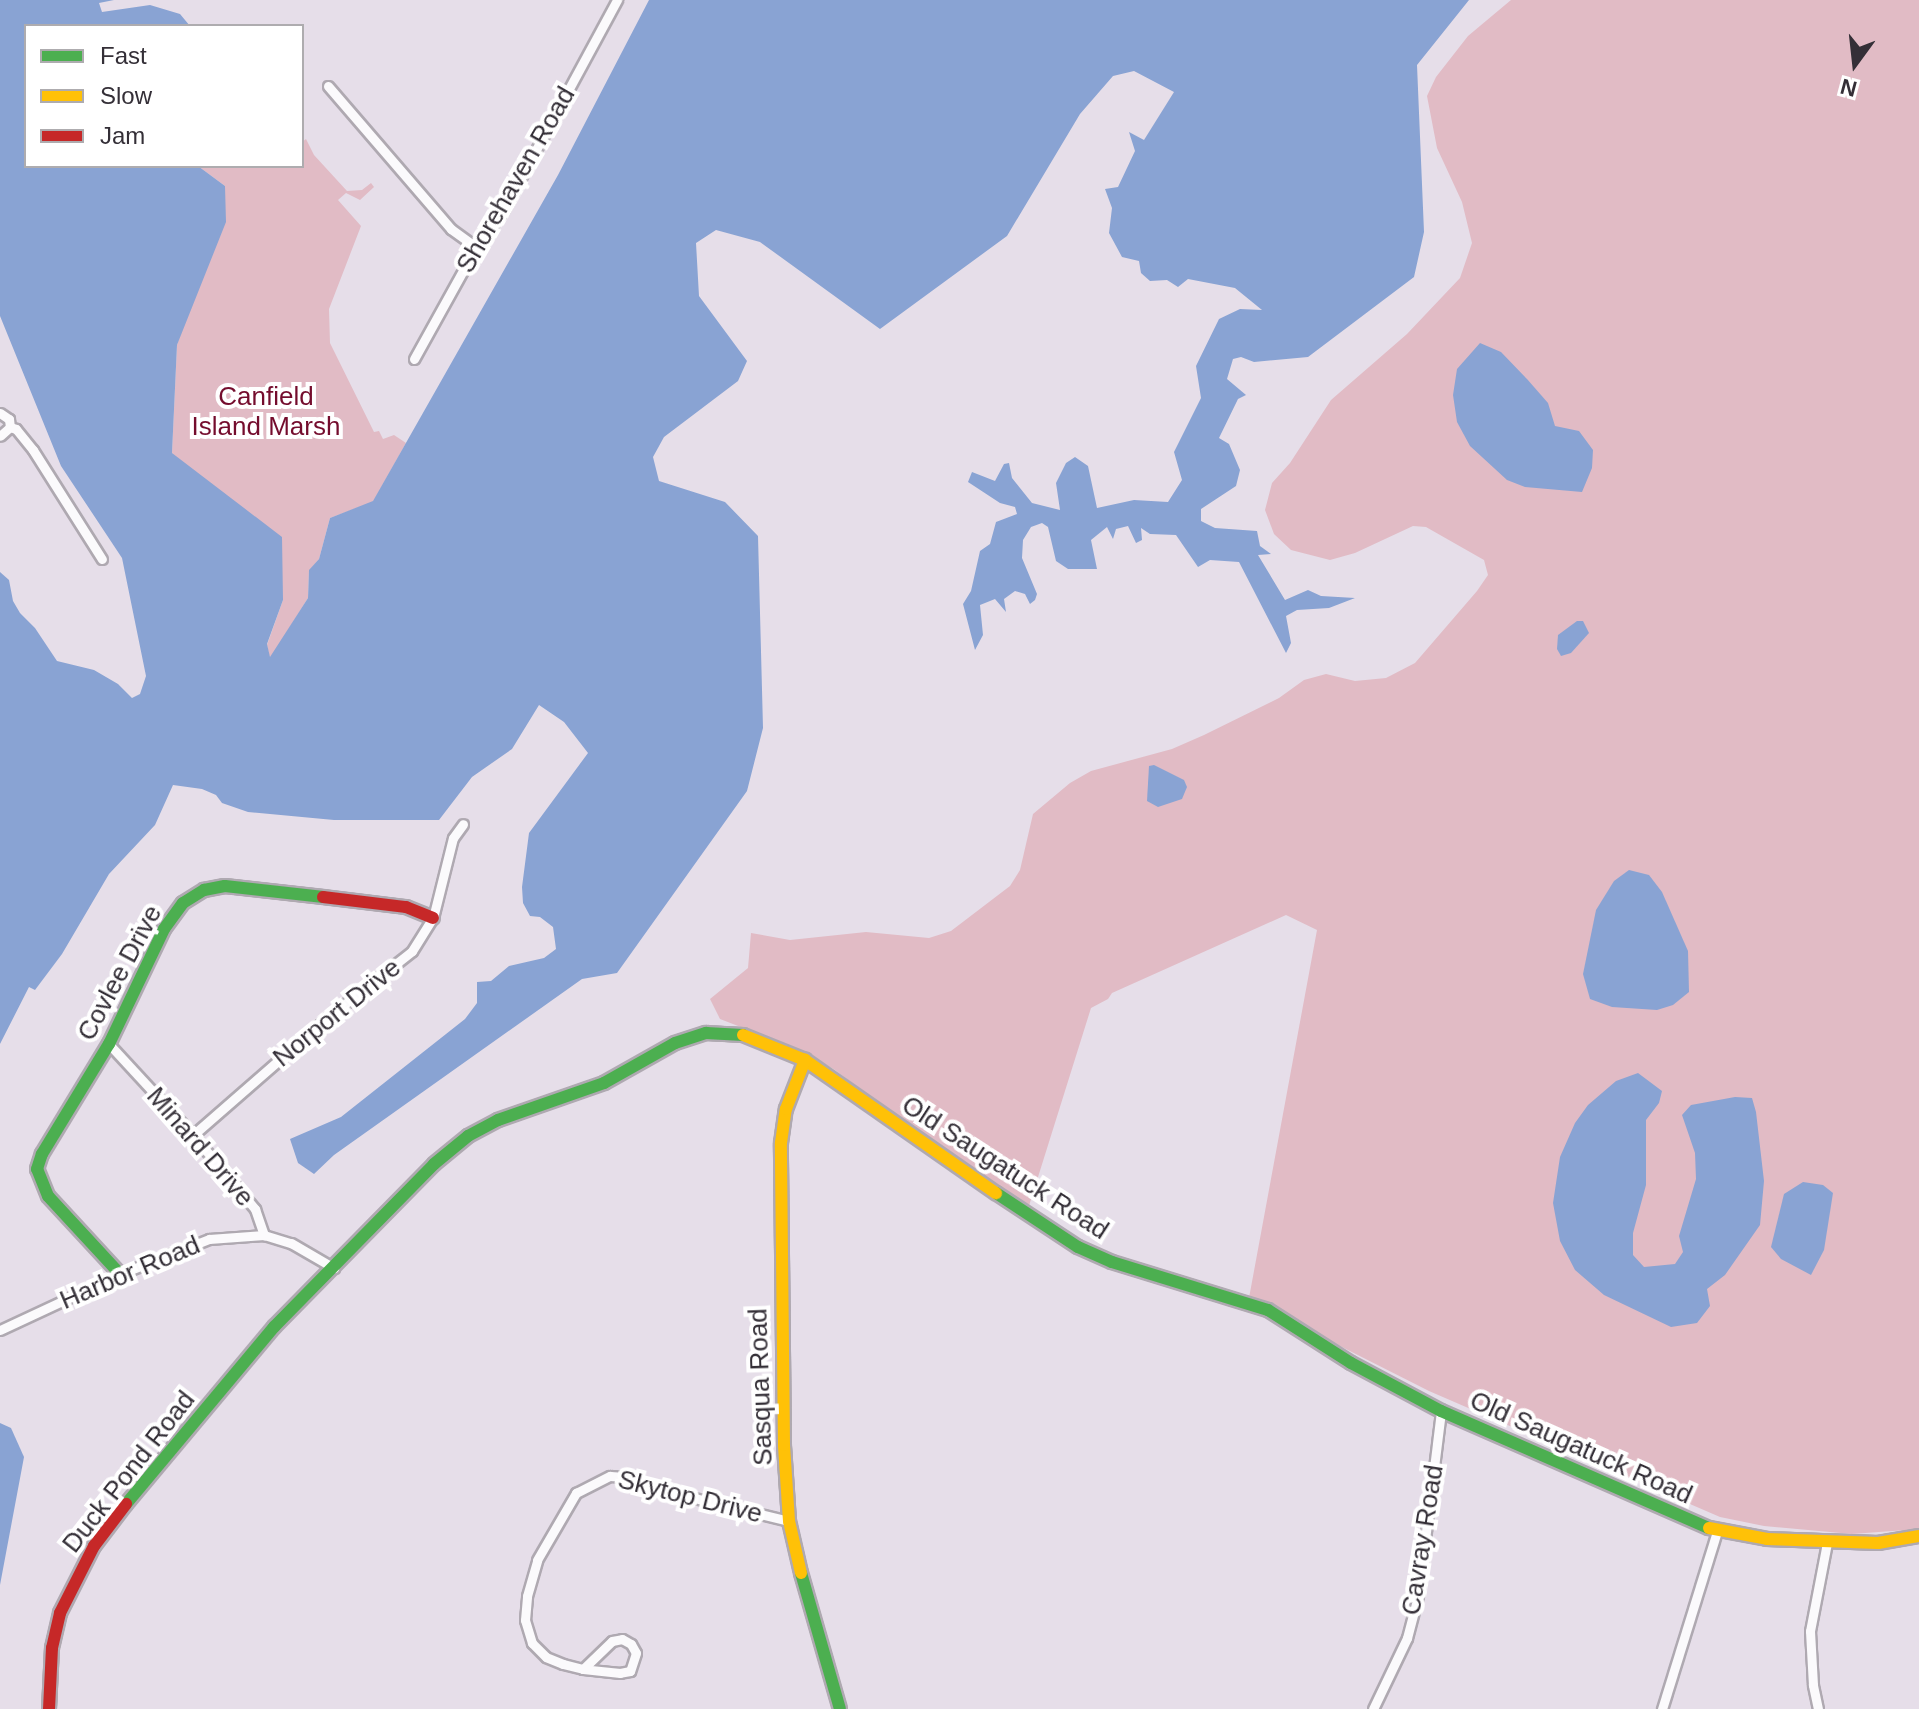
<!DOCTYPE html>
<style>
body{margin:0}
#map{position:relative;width:1919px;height:1709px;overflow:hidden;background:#e6dee9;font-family:Arial,sans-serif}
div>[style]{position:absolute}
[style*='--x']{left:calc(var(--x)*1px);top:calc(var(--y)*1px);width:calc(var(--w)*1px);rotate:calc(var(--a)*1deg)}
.green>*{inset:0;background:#e1bbc5}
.water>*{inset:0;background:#89a3d3}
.roads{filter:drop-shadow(2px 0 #afa9b1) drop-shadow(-2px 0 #afa9b1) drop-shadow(0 2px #afa9b1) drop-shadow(0 -2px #afa9b1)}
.street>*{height:9px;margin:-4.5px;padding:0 4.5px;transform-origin:4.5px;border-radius:4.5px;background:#fbfafc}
.fast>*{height:12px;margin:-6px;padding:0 6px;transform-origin:6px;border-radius:6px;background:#4caf50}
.slow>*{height:12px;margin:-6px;padding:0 6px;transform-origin:6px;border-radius:6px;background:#ffc107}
.jam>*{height:12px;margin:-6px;padding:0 6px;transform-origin:6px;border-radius:6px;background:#c62828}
span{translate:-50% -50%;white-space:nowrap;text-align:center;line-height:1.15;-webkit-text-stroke:8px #fff;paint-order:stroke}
.street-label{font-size:26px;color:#342f37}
.park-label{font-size:26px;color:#740c2d}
.legend{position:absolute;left:24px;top:24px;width:280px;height:144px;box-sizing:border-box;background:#fff;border:2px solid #aeacaf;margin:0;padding:10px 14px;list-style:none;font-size:24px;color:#342f37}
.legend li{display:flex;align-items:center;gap:16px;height:40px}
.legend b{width:40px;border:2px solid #aeacaf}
.north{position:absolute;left:1815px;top:24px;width:80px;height:80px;-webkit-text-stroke:6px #fff;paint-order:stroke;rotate:195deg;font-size:22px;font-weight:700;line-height:32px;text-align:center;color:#342f37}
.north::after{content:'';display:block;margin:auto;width:28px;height:36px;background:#342f37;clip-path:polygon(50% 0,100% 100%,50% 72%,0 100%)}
</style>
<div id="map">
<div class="green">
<i style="clip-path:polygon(1511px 0,1919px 0,1919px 1529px,1852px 1534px,1764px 1526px,1720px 1517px,1429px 1391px,1332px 1342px,1280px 1309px,1249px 1298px,1317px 930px,1286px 915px,1112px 993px,1108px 999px,1091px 1008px,1028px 1209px,972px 1173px,835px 1070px,805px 1052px,720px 1019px,710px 999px,748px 968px,751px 933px,790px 940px,866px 932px,929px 938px,951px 931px,1010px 886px,1020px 870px,1033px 814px,1070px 783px,1091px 771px,1172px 749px,1204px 735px,1279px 698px,1304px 680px,1326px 674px,1355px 681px,1386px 678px,1415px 663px,1477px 591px,1488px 575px,1484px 560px,1426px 527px,1413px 526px,1355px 553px,1330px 560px,1291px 550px,1274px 534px,1265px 510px,1272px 483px,1290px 463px,1331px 400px,1407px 334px,1460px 278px,1472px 243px,1462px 202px,1437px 148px,1427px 96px,1436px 77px,1468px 36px)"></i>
<i style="clip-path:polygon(306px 139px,314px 155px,347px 191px,362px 190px,371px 183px,374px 187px,360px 200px,346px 193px,338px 200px,361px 226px,329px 309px,330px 343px,374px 432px,379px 431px,383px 439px,394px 435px,406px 443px,373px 502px,330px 518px,319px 559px,309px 571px,308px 598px,270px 659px,267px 645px,283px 600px,172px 453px,177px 345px,225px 186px,198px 166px,302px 166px,302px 142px)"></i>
</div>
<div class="water">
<i style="clip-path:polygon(0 0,114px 0,99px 3px,102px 12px,150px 5px,180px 14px,190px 26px,26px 26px,26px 166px,198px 166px,225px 186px,226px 222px,177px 345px,172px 453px,282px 537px,283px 600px,267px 644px,270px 657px,308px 598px,309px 570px,319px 559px,330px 518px,373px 501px,558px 175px,649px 0,1469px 0,1417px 65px,1424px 232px,1414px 277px,1308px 357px,1254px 362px,1241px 357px,1233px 359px,1227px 379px,1246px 395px,1238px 399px,1219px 438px,1229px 444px,1240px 470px,1236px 486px,1201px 509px,1201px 521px,1215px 528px,1257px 531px,1260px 546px,1271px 554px,1258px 555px,1285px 600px,1308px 590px,1321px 596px,1355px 598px,1329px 608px,1297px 610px,1286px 616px,1291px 643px,1286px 653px,1239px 562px,1210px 560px,1198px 567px,1176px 535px,1150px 534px,1141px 528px,1142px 540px,1136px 543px,1128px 526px,1116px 529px,1113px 539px,1107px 527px,1091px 540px,1097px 569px,1068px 569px,1056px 561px,1048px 527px,1042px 523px,1031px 527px,1023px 540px,1022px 558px,1037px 594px,1035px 600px,1030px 604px,1025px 594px,1015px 591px,1004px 599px,1006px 612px,995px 599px,980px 605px,983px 635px,975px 650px,963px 604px,971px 591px,980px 551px,990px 544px,996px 522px,1017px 514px,1015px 507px,1000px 503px,968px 482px,972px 472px,995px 481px,1004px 464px,1009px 463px,1012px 478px,1032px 503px,1060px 510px,1056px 483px,1066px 463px,1075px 457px,1088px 466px,1097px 508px,1134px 500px,1168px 502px,1182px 480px,1174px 452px,1201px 398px,1196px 366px,1219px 319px,1240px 309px,1262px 310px,1235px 288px,1188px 279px,1178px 287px,1167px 280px,1150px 281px,1141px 273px,1139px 261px,1122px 257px,1109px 233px,1112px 208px,1105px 189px,1118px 187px,1135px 151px,1129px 132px,1144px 140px,1174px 92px,1134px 71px,1113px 76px,1080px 114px,1007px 236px,880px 329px,760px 242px,716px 230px,696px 243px,699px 296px,747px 361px,738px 381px,664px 437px,653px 457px,659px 481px,725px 502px,758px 536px,763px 728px,747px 791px,617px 973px,582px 979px,334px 1155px,314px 1174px,298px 1163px,290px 1139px,341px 1117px,465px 1019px,477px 1003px,477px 982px,491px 981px,509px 966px,544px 958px,556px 949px,553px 927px,540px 917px,530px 916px,523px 903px,522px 887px,529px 833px,588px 753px,564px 722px,539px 705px,512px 749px,472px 777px,439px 820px,334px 820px,248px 812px,222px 803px,216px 795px,202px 789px,173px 785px,155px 825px,109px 874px,62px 954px,35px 990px,29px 987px,0 1044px,0 572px,9px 580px,13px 601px,20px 613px,35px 628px,57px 661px,94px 670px,118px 684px,132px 698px,140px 694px,146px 676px,122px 558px,61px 466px,0 316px)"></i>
<i style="clip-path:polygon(1480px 343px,1501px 352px,1527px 379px,1548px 403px,1555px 426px,1579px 431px,1593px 450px,1592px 468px,1582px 492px,1525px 487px,1507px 480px,1470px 446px,1457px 422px,1453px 395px,1457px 369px)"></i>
<i style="clip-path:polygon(1577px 621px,1583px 621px,1589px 633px,1571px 653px,1561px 656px,1557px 649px,1558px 635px)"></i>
<i style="clip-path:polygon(1154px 765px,1184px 780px,1187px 787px,1182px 799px,1158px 807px,1147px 801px,1149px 766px)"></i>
<i style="clip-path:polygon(1629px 870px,1649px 875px,1662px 892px,1688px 951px,1689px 992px,1673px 1005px,1657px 1010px,1612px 1007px,1590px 999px,1583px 974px,1596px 910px,1614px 881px)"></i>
<i style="clip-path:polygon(1638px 1073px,1662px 1091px,1659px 1103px,1646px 1120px,1646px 1185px,1633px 1233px,1633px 1255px,1644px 1267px,1675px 1264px,1683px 1252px,1679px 1236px,1696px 1179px,1695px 1153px,1682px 1115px,1691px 1105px,1735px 1097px,1752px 1098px,1756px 1112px,1764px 1181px,1760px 1225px,1725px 1275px,1707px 1289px,1710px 1306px,1697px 1323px,1671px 1327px,1604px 1295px,1575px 1270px,1560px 1241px,1553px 1203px,1560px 1157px,1575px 1123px,1588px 1105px,1616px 1081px)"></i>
<i style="clip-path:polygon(1803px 1182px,1823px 1185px,1833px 1193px,1824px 1250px,1811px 1275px,1781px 1259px,1771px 1247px,1784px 1194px)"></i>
<i style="clip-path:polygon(0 1423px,11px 1428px,24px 1457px,0 1585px)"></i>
</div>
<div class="roads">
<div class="street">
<i style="--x:328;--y:86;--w:189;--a:49.3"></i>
<i style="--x:451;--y:229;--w:31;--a:36"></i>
<i style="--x:414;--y:359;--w:128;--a:-61"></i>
<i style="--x:476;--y:247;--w:47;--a:-53.6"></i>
<i style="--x:504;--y:209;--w:238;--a:-61.6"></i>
<i style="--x:0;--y:413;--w:11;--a:34"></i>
<i style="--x:9;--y:419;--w:8;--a:83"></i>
<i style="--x:10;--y:427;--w:13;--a:138"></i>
<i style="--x:10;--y:427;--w:6;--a:18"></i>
<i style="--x:16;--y:429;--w:27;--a:51"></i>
<i style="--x:33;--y:450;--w:129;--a:57.7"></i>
<i style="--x:109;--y:1044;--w:124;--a:47.3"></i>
<i style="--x:193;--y:1135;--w:97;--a:50"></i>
<i style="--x:255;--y:1209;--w:28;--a:71"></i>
<i style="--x:264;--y:1235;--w:28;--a:17"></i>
<i style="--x:291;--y:1243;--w:50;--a:30.2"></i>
<i style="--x:193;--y:1135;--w:178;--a:-41.1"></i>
<i style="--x:327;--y:1018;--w:108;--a:-38.2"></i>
<i style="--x:412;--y:951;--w:39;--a:-58"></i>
<i style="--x:433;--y:918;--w:82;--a:-76"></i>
<i style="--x:453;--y:838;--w:17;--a:-54"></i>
<i style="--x:0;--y:1330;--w:132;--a:-25"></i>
<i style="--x:120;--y:1274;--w:96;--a:-21.5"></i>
<i style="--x:209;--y:1239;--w:55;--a:-4.2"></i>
<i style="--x:583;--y:1669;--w:40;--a:-44"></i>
<i style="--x:612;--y:1641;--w:10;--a:-11"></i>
<i style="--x:622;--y:1639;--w:10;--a:29"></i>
<i style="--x:631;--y:1644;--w:10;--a:61"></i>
<i style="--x:636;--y:1653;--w:19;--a:108"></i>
<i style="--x:630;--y:1671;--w:10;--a:169"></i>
<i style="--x:620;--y:1673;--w:37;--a:-174"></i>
<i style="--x:583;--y:1669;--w:21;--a:-166"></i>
<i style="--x:563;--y:1664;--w:18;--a:-158"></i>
<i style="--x:546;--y:1657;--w:20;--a:-135"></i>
<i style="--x:532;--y:1643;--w:24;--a:-107"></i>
<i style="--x:525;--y:1620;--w:24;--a:-85"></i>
<i style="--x:527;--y:1596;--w:37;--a:-74"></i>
<i style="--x:537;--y:1560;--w:78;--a:-59.8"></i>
<i style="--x:576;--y:1493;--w:38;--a:-27"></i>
<i style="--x:610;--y:1476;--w:15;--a:4"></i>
<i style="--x:625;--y:1477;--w:34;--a:21"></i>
<i style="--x:657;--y:1489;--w:136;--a:13.6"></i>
<i style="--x:1373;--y:1709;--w:79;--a:-64.4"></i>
<i style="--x:1407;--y:1638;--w:43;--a:-75.3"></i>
<i style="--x:1418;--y:1596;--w:186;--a:-82.9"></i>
<i style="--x:1662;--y:1709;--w:186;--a:-72.8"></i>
<i style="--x:1818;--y:1709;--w:25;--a:-102"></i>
<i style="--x:1813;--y:1685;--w:54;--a:-93.2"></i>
<i style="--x:1810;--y:1631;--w:90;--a:-79.1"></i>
</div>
<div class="fast">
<i style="--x:996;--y:1193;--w:98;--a:33.4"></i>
<i style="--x:1078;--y:1247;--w:37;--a:24"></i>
<i style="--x:1112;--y:1262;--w:163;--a:17.1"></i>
<i style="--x:1268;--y:1310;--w:98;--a:32.6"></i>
<i style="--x:1351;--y:1363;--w:102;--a:28.1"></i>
<i style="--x:1441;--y:1411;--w:292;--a:23.6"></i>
<i style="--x:120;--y:1274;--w:106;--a:-132.7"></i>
<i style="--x:48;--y:1196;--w:29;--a:-112"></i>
<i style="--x:37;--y:1169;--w:16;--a:-72"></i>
<i style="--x:42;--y:1154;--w:129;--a:-58.7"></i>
<i style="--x:109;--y:1044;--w:127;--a:-64.4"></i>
<i style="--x:164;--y:929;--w:32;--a:-54"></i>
<i style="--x:183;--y:903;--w:25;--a:-32"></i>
<i style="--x:204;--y:890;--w:21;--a:-11"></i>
<i style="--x:225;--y:886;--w:99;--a:6.4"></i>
<i style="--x:126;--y:1504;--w:231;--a:-50.1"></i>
<i style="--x:274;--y:1327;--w:228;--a:-45.5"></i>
<i style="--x:434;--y:1164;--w:44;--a:-39.5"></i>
<i style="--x:468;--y:1136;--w:34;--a:-28"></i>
<i style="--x:498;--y:1120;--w:112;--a:-19.2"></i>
<i style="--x:604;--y:1083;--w:81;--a:-29.4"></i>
<i style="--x:675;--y:1043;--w:33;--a:-18"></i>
<i style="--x:706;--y:1033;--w:37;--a:3"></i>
<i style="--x:801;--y:1573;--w:141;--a:74"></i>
</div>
<div class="slow">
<i style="--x:743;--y:1035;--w:67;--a:22"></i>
<i style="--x:805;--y:1060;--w:233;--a:34.9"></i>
<i style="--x:1709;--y:1528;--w:59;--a:10.7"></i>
<i style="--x:1767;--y:1539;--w:111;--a:2.1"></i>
<i style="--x:1878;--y:1543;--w:42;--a:-9.7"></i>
<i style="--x:801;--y:1573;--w:53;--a:-103"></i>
<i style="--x:789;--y:1521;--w:76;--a:-93.8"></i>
<i style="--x:784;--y:1445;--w:302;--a:-90.6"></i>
<i style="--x:781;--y:1143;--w:34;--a:-82"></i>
<i style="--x:786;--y:1109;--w:53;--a:-68.8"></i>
</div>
<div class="jam">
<i style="--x:323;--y:897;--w:84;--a:6.9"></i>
<i style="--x:406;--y:907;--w:29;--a:22"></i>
<i style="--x:49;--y:1709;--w:61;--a:-87.2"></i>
<i style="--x:52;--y:1648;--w:36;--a:-77"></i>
<i style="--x:60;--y:1613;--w:75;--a:-63.1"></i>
<i style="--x:94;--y:1546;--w:53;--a:-52.7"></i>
</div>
</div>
<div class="street-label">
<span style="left:516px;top:180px;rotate:-60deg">Shorehaven Road</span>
<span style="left:120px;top:973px;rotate:-62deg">Covlee Drive</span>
<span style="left:337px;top:1013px;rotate:-39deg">Norport Drive</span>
<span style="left:200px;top:1147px;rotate:49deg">Minard Drive</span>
<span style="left:1005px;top:1168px;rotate:33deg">Old Saugatuck Road</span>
<span style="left:130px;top:1273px;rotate:-23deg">Harbor Road</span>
<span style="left:761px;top:1387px;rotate:-92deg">Sasqua Road</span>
<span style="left:1581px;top:1448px;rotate:24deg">Old Saugatuck Road</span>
<span style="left:129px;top:1472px;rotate:-52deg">Duck Pond Road</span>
<span style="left:690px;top:1497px;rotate:14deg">Skytop Drive</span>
<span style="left:1423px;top:1540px;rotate:-81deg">Cavray Road</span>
</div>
<div class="park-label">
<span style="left:266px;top:412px">Canfield<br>Island Marsh</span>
</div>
<ul class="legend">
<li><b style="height:10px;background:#4caf50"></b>Fast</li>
<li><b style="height:10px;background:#ffc107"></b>Slow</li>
<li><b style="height:10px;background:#c62828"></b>Jam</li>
</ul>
<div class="north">N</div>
</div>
